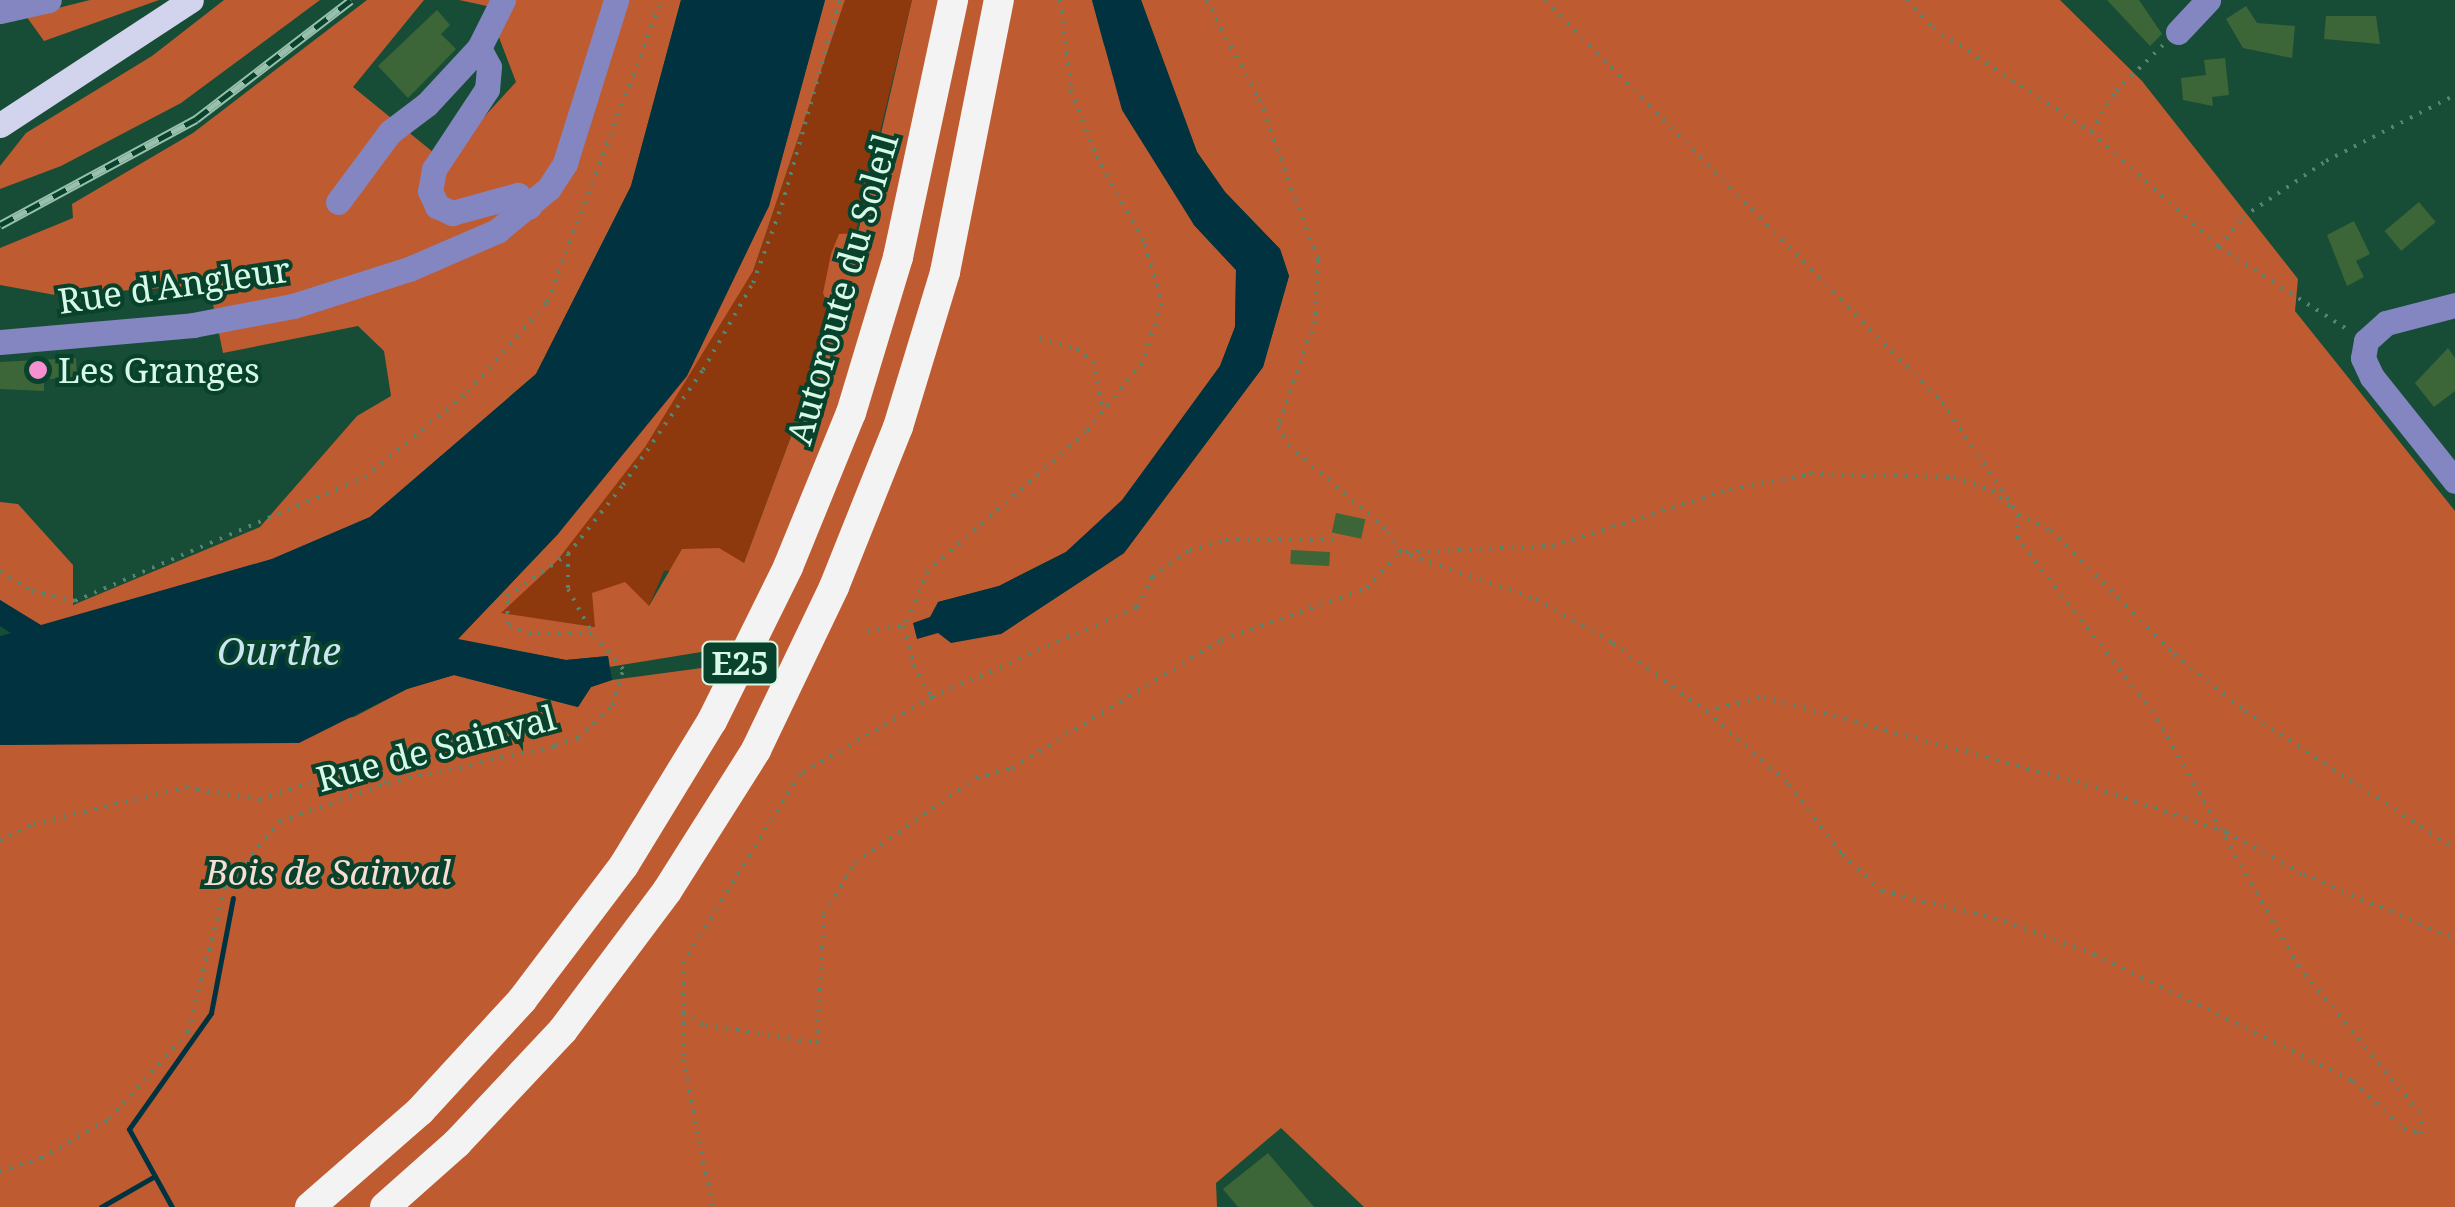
<!DOCTYPE html>
<style>
body{margin:0}
#map{position:relative;width:2455px;height:1207px;overflow:hidden;background:#174d36;font-family:"Noto Serif",serif}
div>[style]{position:absolute}
[style*='--x']{left:calc(var(--x)*1px);top:calc(var(--y)*1px);width:calc(var(--w)*1px);rotate:calc(var(--a)*1deg)}
.green>*{inset:0;background:#8e380e}
.forest>*{inset:0;background:#bf5b30}
.water>*{inset:0;background:#003240}
.stream>*{height:5px;margin:-2.5px;padding:0 2.5px;transform-origin:2.5px;border-radius:2.5px;background:#003240}
.building>*{inset:0;background:#3c6638;transform-origin:0 0}
.path>*{height:4px;margin-top:-2px;transform-origin:0;background:repeating-linear-gradient(90deg,#568670 0 2.5px,transparent 0 10.5px)}
.minor>*{height:25px;margin:-12.5px;padding:0 12.5px;transform-origin:12.5px;border-radius:12.5px;background:#8486c2}
.major>*{height:25px;margin:-12.5px;padding:0 12.5px;transform-origin:12.5px;border-radius:12.5px;background:#d2d4ed}
.highway>*{height:30px;margin:-15px;padding:0 15px;transform-origin:15px;border-radius:15px;background:#f3f3f3}
.rail>*{height:9px;margin-top:-4.5px;transform-origin:0;background:repeating-linear-gradient(90deg,#08422c 0 15px,#98c1ad 0 30px);box-sizing:border-box;border-block:2px solid #98c1ad}
.dots>*{width:28px;height:28px;translate:-50% -50%;box-sizing:border-box;border:5px solid #08422c;border-radius:50%}
span{translate:-50% -50%;white-space:nowrap;text-align:center;line-height:1.15;-webkit-text-stroke:8px #08422c;paint-order:stroke}
.shield-label span{padding:2px 8px;background:#08422c;border:2px solid;border-radius:8px;-webkit-text-stroke-width:0}
.shield-label{font-size:32px;color:#d7f9e7;font-weight:700}
.street-label{font-size:35px;color:#d7f9e7}
.poi-label{font-size:35px;color:#d7f9e7}
.left{translate:0 -50%;text-align:left}
.park-label{font-size:35px;color:#f9ddd2;font-style:italic}
.water-label{font-size:38px;color:#c9e6f1;font-style:italic}
</style>
<div id="map">
<div class="green">
<i style="clip-path:polygon(845px 0,912px 0,834px 321px,744px 563px,664px 571px,649px 606px,595px 627px,500px 613px,556px 562px,753px 271px)"></i>
</div>
<div class="forest">
<i style="clip-path:polygon(90px 0,159px 0,44px 41px,26px 16px)"></i>
<i style="clip-path:polygon(224px 0,320px 0,181px 103px,61px 166px,0 189px,0 166px,26px 133px,152px 56px)"></i>
<i style="clip-path:polygon(367px 0,424px 0,353px 87px,444px 161px,516px 82px,487px 6px,459px 0,681px 0,631px 186px,536px 374px,370px 517px,272px 559px,40px 626px,0 600px,0 502px,18px 504px,73px 565px,73px 605px,260px 527px,357px 416px,391px 396px,384px 351px,358px 326px,223px 353px,209px 285px,55px 295px,0 285px,0 248px,73px 218px,72px 204px,193px 133px)"></i>
<i style="clip-path:polygon(825px 0,845px 0,753px 271px,645px 447px,556px 562px,501px 613px,595px 627px,592px 593px,625px 582px,649px 606px,682px 549px,719px 548px,744px 563px,834px 321px,823px 293px,831px 254px,839px 234px,858px 233px,912px 0,1092px 0,1104px 45px,1194px 225px,1236px 270px,1235px 327px,1220px 366px,1123px 500px,1066px 552px,999px 586px,938px 602px,938px 633px,1001px 634px,1124px 553px,1263px 367px,1289px 276px,1280px 249px,1225px 192px,1197px 152px,1141px 0,2060px 0,2142px 81px,2298px 279px,2295px 311px,2455px 511px,2455px 1207px,1364px 1207px,1281px 1128px,1216px 1183px,1217px 1207px,0 1207px,0 745px,183px 742px,354px 717px,407px 689px,454px 675px,578px 707px,591px 687px,612px 680px,754px 661px,732px 647px,609px 667px,608px 656px,566px 660px,457px 640px,558px 534px,769px 206px)"></i>
</div>
<div class="water">
<i style="clip-path:polygon(681px 0,825px 0,769px 206px,687px 376px,558px 534px,458px 639px,566px 660px,608px 656px,612px 680px,591px 687px,578px 707px,454px 675px,407px 689px,299px 743px,0 745px,0 636px,11px 633px,0 626px,0 600px,41px 625px,272px 559px,370px 517px,536px 374px,631px 186px)"></i>
<i style="clip-path:polygon(1092px 0,1141px 0,1197px 152px,1225px 192px,1280px 249px,1289px 276px,1263px 367px,1124px 553px,1001px 634px,951px 643px,938px 633px,917px 639px,913px 623px,930px 617px,938px 602px,999px 586px,1066px 552px,1122px 500px,1220px 366px,1235px 327px,1236px 270px,1194px 225px,1122px 110px)"></i>
</div>
<div class="stream">
<i style="--x:101;--y:1207;--w:62;--a:-29.9"></i>
<i style="--x:172;--y:1207;--w:89;--a:-118.9"></i>
<i style="--x:129;--y:1129;--w:142;--a:-54.7"></i>
<i style="--x:211;--y:1013;--w:117;--a:-79.2"></i>
</div>
<div class="building">
<i style="clip-path:polygon(2107px 0,2139px 0,2162px 34px,2150px 46px)"></i>
<i style="clip-path:polygon(2246px 6px,2257px 23px,2295px 26px,2292px 58px,2243px 48px,2226px 19px)"></i>
<i style="clip-path:polygon(437px 10px,450px 25px,441px 34px,456px 49px,408px 98px,378px 66px)"></i>
<i style="clip-path:polygon(2326px 16px,2376px 16px,2380px 44px,2324px 39px)"></i>
<i style="clip-path:polygon(2225px 58px,2229px 95px,2212px 97px,2213px 106px,2183px 100px,2181px 78px,2206px 75px,2204px 60px)"></i>
<i style="left:2419px;top:202px;width:26px;height:45px;rotate:50deg"></i>
<i style="clip-path:polygon(2354px 221px,2370px 254px,2356px 261px,2364px 277px,2347px 286px,2327px 235px)"></i>
<i style="clip-path:polygon(2448px 348px,2455px 358px,2455px 391px,2434px 407px,2415px 383px)"></i>
<i style="clip-path:polygon(76px 358px,77px 378px,44px 379px,44px 391px,0 389px,0 362px)"></i>
<i style="left:1336px;top:513px;width:30px;height:20px;rotate:12deg"></i>
<i style="left:1291px;top:550px;width:39px;height:14px;rotate:3deg"></i>
<i style="clip-path:polygon(1268px 1153px,1273px 1159px,1314px 1207px,1238px 1207px,1223px 1189px)"></i>
</div>
<div class="path">
<i style="--x:1060;--y:0;--w:91;--a:83"></i>
<i style="--x:1071;--y:90;--w:71;--a:69.3"></i>
<i style="--x:1096;--y:156;--w:101;--a:60.9"></i>
<i style="--x:1145;--y:244;--w:61;--a:73.9"></i>
<i style="--x:1162;--y:303;--w:63;--a:108.4"></i>
<i style="--x:1142;--y:363;--w:89;--a:129.1"></i>
<i style="--x:1086;--y:432;--w:210;--a:138.7"></i>
<i style="--x:928;--y:571;--w:60;--a:113.6"></i>
<i style="--x:904;--y:626;--w:40;--a:77"></i>
<i style="--x:913;--y:665;--w:37;--a:59"></i>
<i style="--x:932;--y:697;--w:224;--a:-23.7"></i>
<i style="--x:1137;--y:607;--w:34;--a:-63"></i>
<i style="--x:1152;--y:577;--w:46;--a:-36.1"></i>
<i style="--x:1189;--y:550;--w:38;--a:-15"></i>
<i style="--x:1226;--y:540;--w:110;--a:-0.5"></i>
<i style="--x:1206;--y:0;--w:112;--a:61.8"></i>
<i style="--x:1259;--y:99;--w:171;--a:69.9"></i>
<i style="--x:1318;--y:260;--w:61;--a:92.8"></i>
<i style="--x:1315;--y:321;--w:111;--a:109.4"></i>
<i style="--x:1278;--y:426;--w:21;--a:62"></i>
<i style="--x:1288;--y:445;--w:132;--a:40.7"></i>
<i style="--x:1388;--y:531;--w:24;--a:60"></i>
<i style="--x:1400;--y:552;--w:144;--a:19.1"></i>
<i style="--x:1536;--y:599;--w:89;--a:29.7"></i>
<i style="--x:1613;--y:643;--w:115;--a:36.2"></i>
<i style="--x:1706;--y:711;--w:111;--a:41.3"></i>
<i style="--x:1789;--y:784;--w:88;--a:52.9"></i>
<i style="--x:1842;--y:854;--w:54;--a:42.8"></i>
<i style="--x:1882;--y:891;--w:126;--a:13.8"></i>
<i style="--x:2004;--y:921;--w:96;--a:20.1"></i>
<i style="--x:2094;--y:954;--w:288;--a:26.1"></i>
<i style="--x:2353;--y:1081;--w:70;--a:43.3"></i>
<i style="--x:2404;--y:1129;--w:19;--a:16"></i>
<i style="--x:2422;--y:1134;--w:21;--a:-95"></i>
<i style="--x:2420;--y:1113;--w:190;--a:-129.7"></i>
<i style="--x:2299;--y:967;--w:294;--a:-119.8"></i>
<i style="--x:2153;--y:712;--w:219;--a:-128"></i>
<i style="--x:2018;--y:539;--w:25;--a:-90"></i>
<i style="--x:2018;--y:514;--w:37;--a:26"></i>
<i style="--x:2051;--y:530;--w:175;--a:45.2"></i>
<i style="--x:2174;--y:654;--w:91;--a:38.8"></i>
<i style="--x:2245;--y:711;--w:251;--a:33.3"></i>
<i style="--x:1545;--y:0;--w:565;--a:45.36"></i>
<i style="--x:1942;--y:402;--w:135;--a:55.8"></i>
<i style="--x:1907;--y:0;--w:38;--a:47"></i>
<i style="--x:1933;--y:28;--w:189;--a:33.4"></i>
<i style="--x:2091;--y:132;--w:172;--a:41.9"></i>
<i style="--x:2219;--y:247;--w:156;--a:32.7"></i>
<i style="--x:2091;--y:132;--w:48;--a:-58.6"></i>
<i style="--x:2116;--y:91;--w:66;--a:-44.4"></i>
<i style="--x:2219;--y:247;--w:38;--a:-51"></i>
<i style="--x:2243;--y:217;--w:100;--a:-34"></i>
<i style="--x:2326;--y:161;--w:145;--a:-27.1"></i>
<i style="--x:1039;--y:338;--w:40;--a:16"></i>
<i style="--x:1077;--y:349;--w:20;--a:37"></i>
<i style="--x:1093;--y:361;--w:50;--a:78.5"></i>
<i style="--x:1406;--y:552;--w:146;--a:-2.4"></i>
<i style="--x:1552;--y:546;--w:187;--a:-17.8"></i>
<i style="--x:1730;--y:489;--w:81;--a:-10.6"></i>
<i style="--x:1810;--y:474;--w:143;--a:1.2"></i>
<i style="--x:1953;--y:477;--w:41;--a:18.4"></i>
<i style="--x:1992;--y:490;--w:26;--a:43"></i>
<i style="--x:568;--y:554;--w:35;--a:90"></i>
<i style="--x:568;--y:589;--w:50;--a:61.4"></i>
<i style="--x:0;--y:571;--w:38;--a:32"></i>
<i style="--x:32;--y:591;--w:44;--a:13.1"></i>
<i style="--x:75;--y:601;--w:315;--a:-23.2"></i>
<i style="--x:365;--y:477;--w:134;--a:-39.5"></i>
<i style="--x:468;--y:392;--w:120;--a:-48.7"></i>
<i style="--x:547;--y:302;--w:323;--a:-69.2"></i>
<i style="--x:867;--y:631;--w:37;--a:-8"></i>
<i style="--x:932;--y:697;--w:153;--a:149.7"></i>
<i style="--x:800;--y:774;--w:220;--a:121.8"></i>
<i style="--x:684;--y:961;--w:51;--a:91.1"></i>
<i style="--x:683;--y:1012;--w:26;--a:31"></i>
<i style="--x:705;--y:1025;--w:113;--a:9.1"></i>
<i style="--x:817;--y:1043;--w:129;--a:-86.9"></i>
<i style="--x:824;--y:914;--w:60;--a:-58.7"></i>
<i style="--x:855;--y:863;--w:148;--a:-35.1"></i>
<i style="--x:976;--y:778;--w:37;--a:-16"></i>
<i style="--x:1012;--y:768;--w:245;--a:-31.5"></i>
<i style="--x:1221;--y:640;--w:155;--a:-19.6"></i>
<i style="--x:1367;--y:588;--w:49;--a:-47.5"></i>
<i style="--x:1706;--y:711;--w:59;--a:-13.8"></i>
<i style="--x:1763;--y:697;--w:334;--a:15.1"></i>
<i style="--x:2085;--y:784;--w:149;--a:18.8"></i>
<i style="--x:2226;--y:832;--w:88;--a:28.6"></i>
<i style="--x:2303;--y:874;--w:165;--a:23.2"></i>
<i style="--x:0;--y:841;--w:37;--a:-27"></i>
<i style="--x:33;--y:824;--w:157;--a:-13.6"></i>
<i style="--x:186;--y:787;--w:74;--a:10.1"></i>
<i style="--x:259;--y:800;--w:62;--a:-18.7"></i>
<i style="--x:318;--y:780;--w:45;--a:-6.3"></i>
<i style="--x:363;--y:775;--w:23;--a:18"></i>
<i style="--x:683;--y:1012;--w:47;--a:90"></i>
<i style="--x:683;--y:1059;--w:151;--a:78.5"></i>
<i style="--x:0;--y:1171;--w:43;--a:-17.6"></i>
<i style="--x:41;--y:1158;--w:78;--a:-29.8"></i>
<i style="--x:109;--y:1119;--w:118;--a:-47.8"></i>
<i style="--x:188;--y:1032;--w:150;--a:-75.7"></i>
<i style="--x:225;--y:887;--w:86;--a:-50.2"></i>
<i style="--x:280;--y:821;--w:114;--a:-19.4"></i>
<i style="--x:388;--y:783;--w:171;--a:-12.5"></i>
<i style="--x:555;--y:746;--w:24;--a:-19"></i>
<i style="--x:578;--y:738;--w:48;--a:-43.3"></i>
<i style="--x:613;--y:705;--w:37;--a:-74"></i>
<i style="--x:623;--y:669;--w:48;--a:-130.7"></i>
<i style="--x:592;--y:633;--w:61;--a:179.1"></i>
<i style="--x:531;--y:634;--w:25;--a:-157"></i>
<i style="--x:508;--y:624;--w:28;--a:-92"></i>
<i style="--x:507;--y:596;--w:74;--a:-34.5"></i>
<i style="--x:568;--y:554;--w:88;--a:-51.4"></i>
<i style="--x:623;--y:485;--w:140;--a:-55.2"></i>
<i style="--x:703;--y:370;--w:100;--a:-60.1"></i>
<i style="--x:753;--y:283;--w:83;--a:-69.6"></i>
<i style="--x:782;--y:205;--w:213;--a:-74.2"></i>
</div>
<div class="minor">
<i style="--x:503;--y:0;--w:54;--a:116.6"></i>
<i style="--x:479;--y:48;--w:21;--a:62"></i>
<i style="--x:489;--y:67;--w:22;--a:95"></i>
<i style="--x:487;--y:89;--w:96;--a:123.5"></i>
<i style="--x:434;--y:169;--w:22;--a:100"></i>
<i style="--x:430;--y:191;--w:17;--a:65"></i>
<i style="--x:437;--y:206;--w:17;--a:25"></i>
<i style="--x:452;--y:213;--w:68;--a:-15.3"></i>
<i style="--x:518;--y:195;--w:16;--a:47"></i>
<i style="--x:0;--y:11;--w:50;--a:-12.7"></i>
<i style="--x:2178;--y:32;--w:44;--a:-46.8"></i>
<i style="--x:338;--y:202;--w:87;--a:-53.4"></i>
<i style="--x:390;--y:132;--w:46;--a:-37.1"></i>
<i style="--x:427;--y:104;--w:76;--a:-47.1"></i>
<i style="--x:2455;--y:305;--w:71;--a:165.4"></i>
<i style="--x:2386;--y:323;--w:27;--a:138"></i>
<i style="--x:2366;--y:341;--w:17;--a:100"></i>
<i style="--x:2363;--y:358;--w:21;--a:65"></i>
<i style="--x:2372;--y:377;--w:133;--a:51.4"></i>
<i style="--x:0;--y:342;--w:194;--a:-5"></i>
<i style="--x:193;--y:325;--w:102;--a:-10.8"></i>
<i style="--x:293;--y:306;--w:122;--a:-17.7"></i>
<i style="--x:409;--y:269;--w:96;--a:-23.4"></i>
<i style="--x:497;--y:231;--w:67;--a:-39.6"></i>
<i style="--x:549;--y:188;--w:30;--a:-57"></i>
<i style="--x:565;--y:163;--w:171;--a:-72.6"></i>
</div>
<div class="major">
<i style="--x:0;--y:125;--w:228;--a:-33.2"></i>
</div>
<div class="highway">
<i style="--x:310;--y:1207;--w:146;--a:-41.1"></i>
<i style="--x:420;--y:1111;--w:151;--a:-47.4"></i>
<i style="--x:522;--y:1000;--w:169;--a:-52.9"></i>
<i style="--x:624;--y:865;--w:169;--a:-58.6"></i>
<i style="--x:712;--y:721;--w:172;--a:-63.7"></i>
<i style="--x:788;--y:567;--w:166;--a:-67.8"></i>
<i style="--x:851;--y:413;--w:163;--a:-73.2"></i>
<i style="--x:898;--y:257;--w:263;--a:-77.9"></i>
<i style="--x:385;--y:1207;--w:96;--a:-41.6"></i>
<i style="--x:457;--y:1143;--w:155;--a:-46.8"></i>
<i style="--x:563;--y:1030;--w:174;--a:-53.2"></i>
<i style="--x:667;--y:891;--w:167;--a:-57.7"></i>
<i style="--x:756;--y:750;--w:181;--a:-64.4"></i>
<i style="--x:834;--y:587;--w:172;--a:-68.2"></i>
<i style="--x:898;--y:427;--w:162;--a:-73.1"></i>
<i style="--x:945;--y:272;--w:277;--a:-78.8"></i>
</div>
<div class="rail">
<i style="--x:0;--y:225;--w:223;--a:-28.4"></i>
<i style="--x:196;--y:119;--w:195;--a:-37.5"></i>
</div>
<div class="dots">
<i style="left:38px;top:370px;background:#f690d1"></i>
</div>
<div class="shield-label">
<span style="left:740px;top:663px">E25</span>
</div>
<div class="street-label">
<span style="left:174px;top:285px;rotate:-8deg">Rue d'Angleur</span>
<span style="left:842px;top:289px;rotate:-74deg">Autoroute du Soleil</span>
<span style="left:436px;top:748px;rotate:-15deg">Rue de Sainval</span>
</div>
<div class="poi-label">
<span class="left" style="left:58px;top:370px">Les Granges</span>
</div>
<div class="park-label">
<span style="left:328px;top:872px">Bois de Sainval</span>
</div>
<div class="water-label">
<span style="left:279px;top:651px">Ourthe</span>
</div>
</div>
